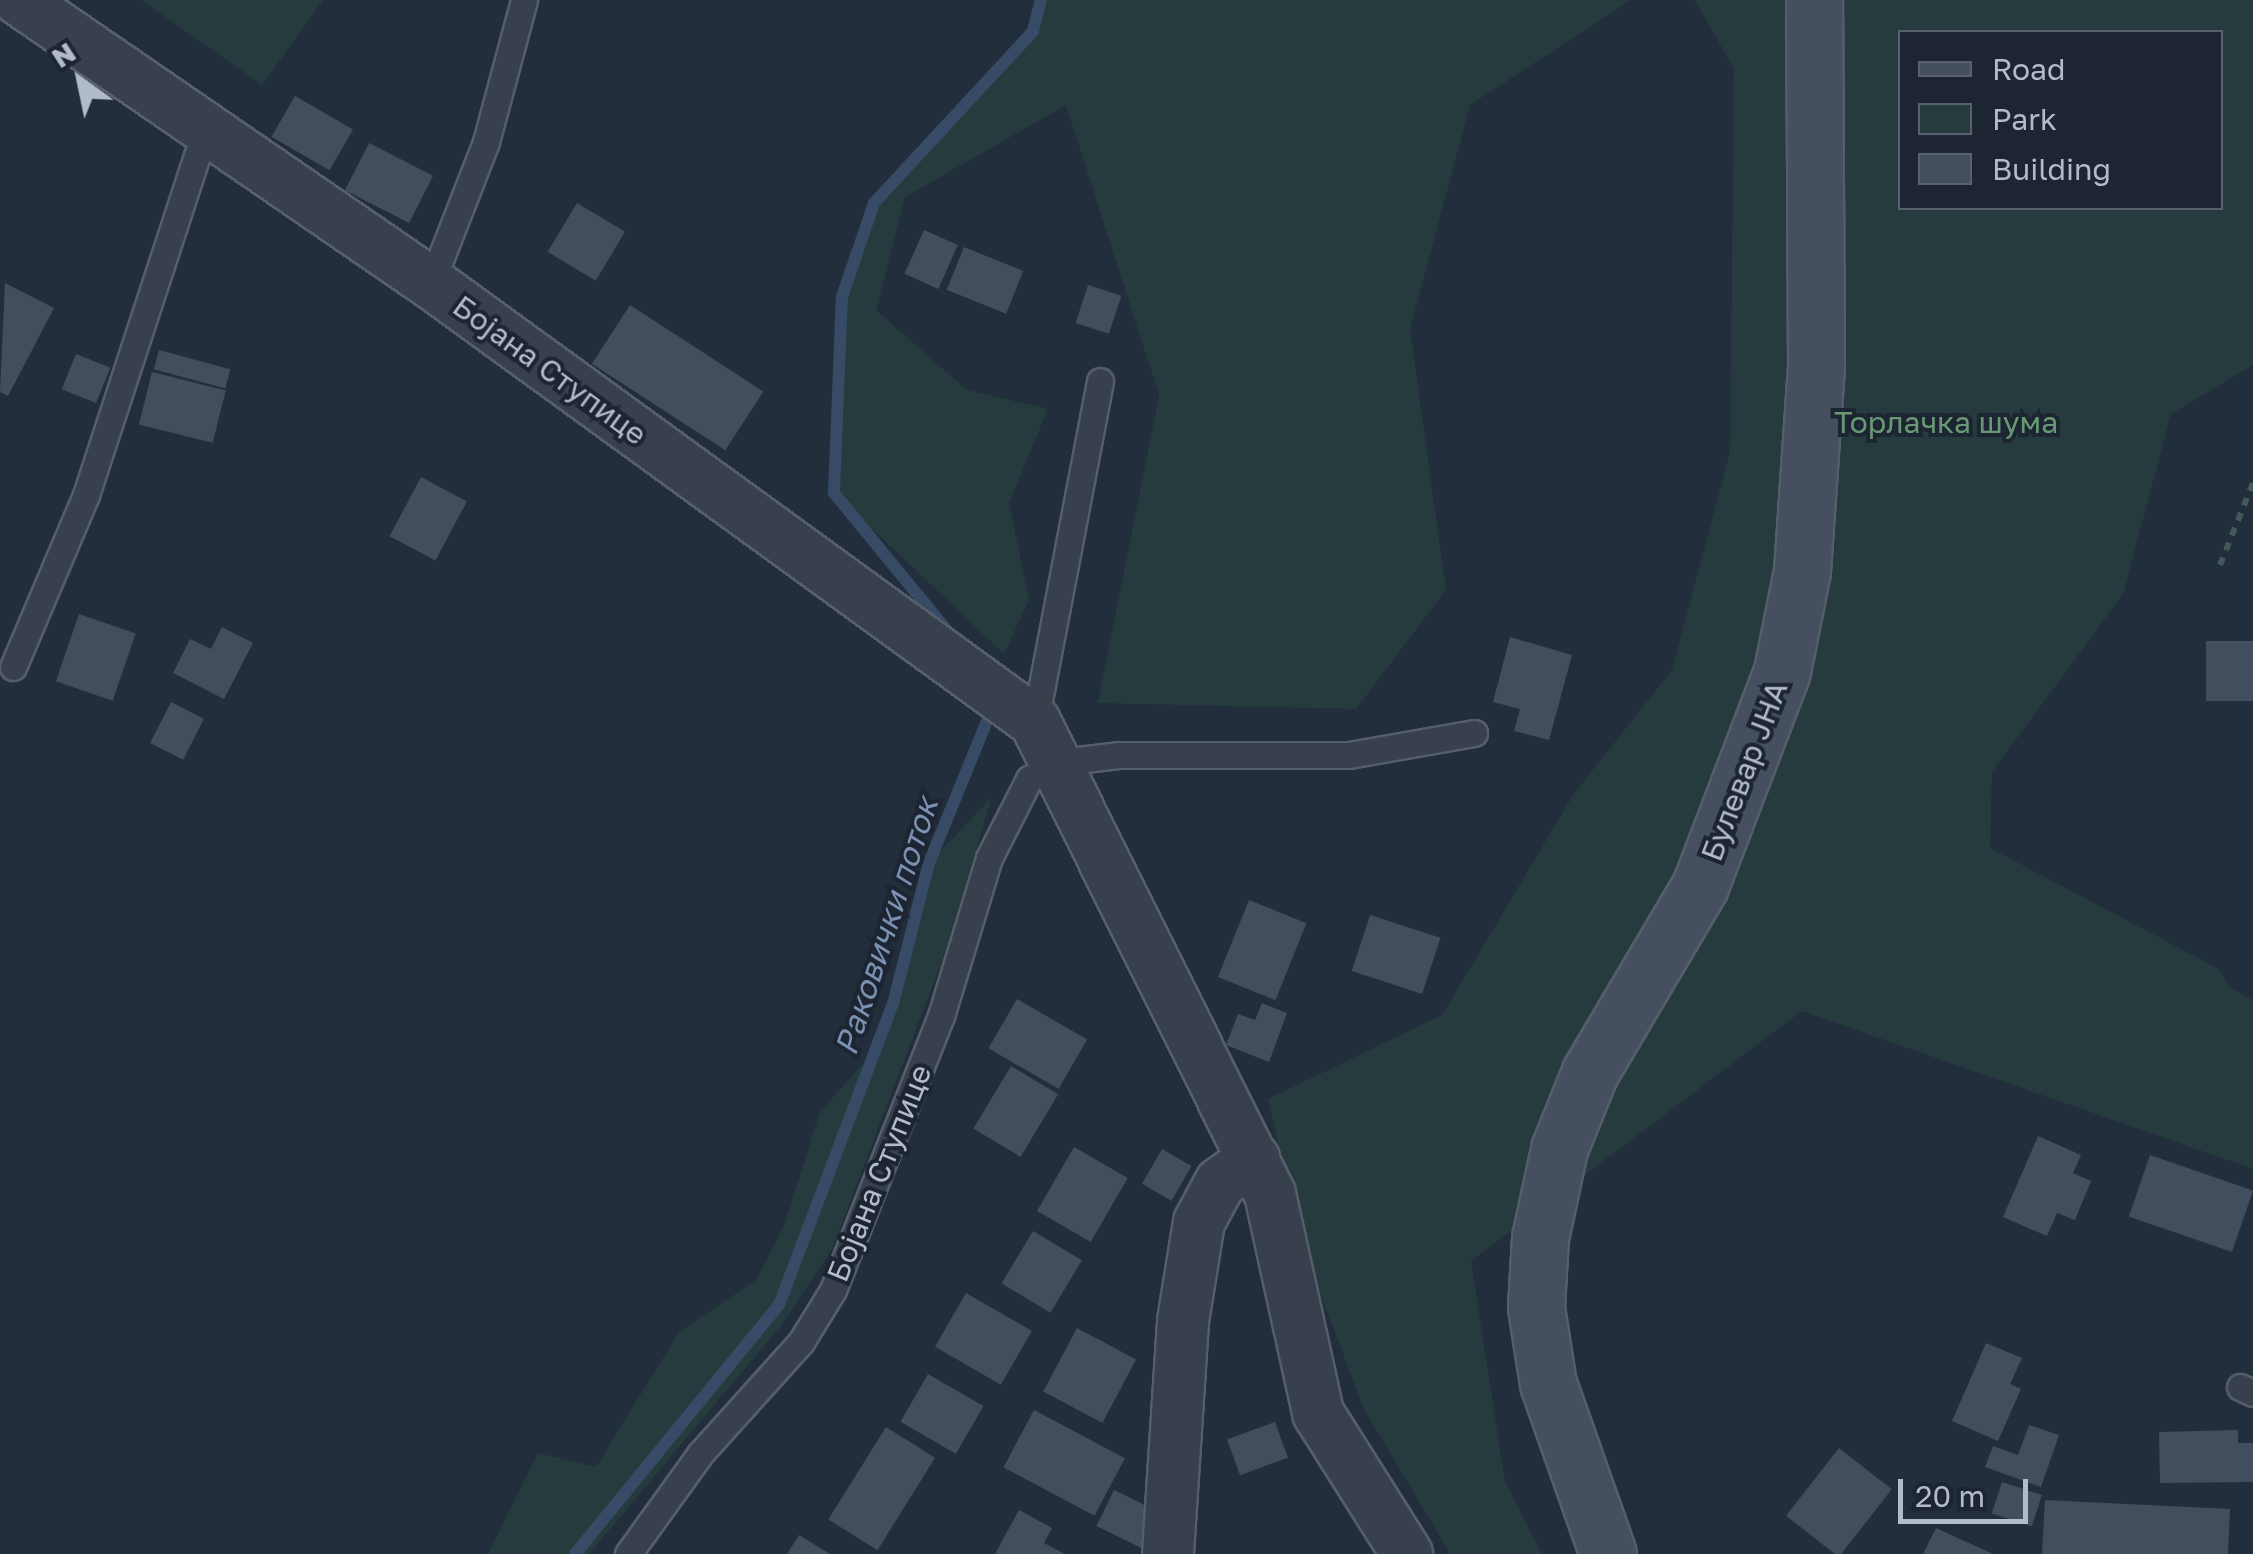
<!DOCTYPE html>
<meta charset="utf-8">
<style>
body{margin:0}
#map{position:relative;width:2253px;height:1554px;overflow:hidden;background:#232e3c;font-family:"Golos Text",sans-serif}
div>[style]{position:absolute}
[style*='--x']{left:calc(var(--x)*1px);top:calc(var(--y)*1px);width:calc(var(--w)*1px);rotate:calc(var(--a)*1deg)}
.green>*{inset:0;background:#253b3d}
.stream>*{height:12px;margin:-6px;padding:0 6px;transform-origin:6px;border-radius:6px;background:#384b66}
.building>*{inset:0;background:#424e5e;transform-origin:0 0}
.path>*{height:6px;margin-top:-3px;transform-origin:0;background:repeating-linear-gradient(90deg,#43585a 0 8px,transparent 0 16px)}
.roads{filter:drop-shadow(2px 0 #555e6a) drop-shadow(-2px 0 #555e6a) drop-shadow(0 2px #555e6a) drop-shadow(0 -2px #555e6a)}
.service>*{height:25px;margin:-12.5px;padding:0 12.5px;transform-origin:12.5px;border-radius:12.5px;background:#37404c}
.minor>*{height:50px;margin:-25px;padding:0 25px;transform-origin:25px;border-radius:25px;background:#37404c}
.secondary>*{height:55px;margin:-27.5px;padding:0 27.5px;transform-origin:27.5px;border-radius:27.5px;background:#454f5f}
span{translate:-50% -50%;white-space:nowrap;text-align:center;line-height:1.15;-webkit-text-stroke:8px #1c2531;paint-order:stroke}
.street-label{font-size:30px;color:#b2bbc8}
.park-label{font-size:30px;color:#699974}
.water-label{font-size:32px;color:#7a91b0;font-style:italic}
.legend{position:absolute;left:1898px;top:30px;width:325px;height:180px;box-sizing:border-box;background:#1c2531;border:2px solid #58616d;margin:0;padding:12px 18px;list-style:none;font-size:30px;color:#b2bbc8}
.legend li{display:flex;align-items:center;gap:20px;height:50px}
.legend b{width:50px;border:2px solid #58616d}
.north{position:absolute;left:30px;top:30px;width:100px;height:100px;-webkit-text-stroke:8px #1c2531;paint-order:stroke;rotate:327deg;font-size:28px;font-weight:700;line-height:40px;text-align:center;color:#b2bbc8}
.north::after{content:'';display:block;margin:auto;width:35px;height:45px;background:#b2bbc8;clip-path:polygon(50% 0,100% 100%,50% 72%,0 100%)}
.scale{position:absolute;left:1898px;top:1479px;width:130px;height:45px;box-sizing:border-box;border:5px solid #b2bbc8;border-top:0;padding-left:12px;font-size:30px;line-height:35px;white-space:nowrap;color:#b2bbc8;-webkit-text-stroke:8px #1c2531;paint-order:stroke}
</style>
<div id="map">
<div class="green">
<i style="clip-path:polygon(141px 0,323px 0,262px 85px)"></i>
<i style="clip-path:polygon(1041px 0,1631px 0,1470px 105px,1410px 329px,1446px 590px,1356px 709px,1098px 703px,1159px 395px,1066px 105px,905px 197px,876px 310px,967px 390px,1048px 409px,1009px 503px,1029px 600px,1004px 654px,834px 493px,842px 297px,874px 203px,1033px 31px)"></i>
<i style="clip-path:polygon(evenodd,1695px 0,2253px 0,2253px 365px,2171px 414px,2123px 594px,1992px 772px,1990px 848px,2219px 969px,2230px 988px,2253px 1000px,2253px 1169px,1802px 1011px,1471px 1261px,1505px 1481px,1542px 1554px,1450px 1554px,1364px 1409px,1305px 1254px,1268px 1099px,1442px 1015px,1573px 795px,1672px 670px,1730px 452px,1734px 69px,1695px 0,1900px 32px,2220px 32px,2220px 208px,1900px 208px,1900px 32px)"></i>
<i style="clip-path:polygon(992px 797px,945px 953px,832px 1249px,780px 1327px,589px 1554px,488px 1554px,538px 1453px,596px 1467px,679px 1332px,756px 1280px,784px 1226px,820px 1112px,877px 1048px,929px 863px)"></i>
</div>
<div class="stream">
<i style="--x:949;--y:633;--w:181;--a:-129.4"></i>
<i style="--x:834;--y:493;--w:196;--a:-87.7"></i>
<i style="--x:842;--y:297;--w:99;--a:-71.2"></i>
<i style="--x:874;--y:203;--w:234;--a:-47.2"></i>
<i style="--x:1033;--y:31;--w:32;--a:-76"></i>
<i style="--x:575;--y:1554;--w:322;--a:-50.7"></i>
<i style="--x:779;--y:1305;--w:322;--a:-69.3"></i>
<i style="--x:893;--y:1004;--w:146;--a:-75.7"></i>
<i style="--x:929;--y:863;--w:172;--a:-67.8"></i>
</div>
<div class="building">
<i style="left:295px;top:96px;width:67px;height:47px;rotate:30deg"></i>
<i style="left:369px;top:143px;width:72px;height:53px;rotate:27deg"></i>
<i style="left:577px;top:203px;width:56px;height:57px;rotate:31deg"></i>
<i style="left:924px;top:230px;width:37px;height:48px;rotate:24deg"></i>
<i style="left:964px;top:247px;width:64px;height:46px;rotate:22deg"></i>
<i style="clip-path:polygon(5px 283px,54px 308px,8px 396px,0 392px)"></i>
<i style="left:1088px;top:285px;width:35px;height:40px;rotate:18deg"></i>
<i style="left:630px;top:305px;width:159px;height:70px;rotate:33deg"></i>
<i style="left:159px;top:350px;width:74px;height:20px;rotate:15deg"></i>
<i style="left:76px;top:354px;width:37px;height:38px;rotate:22deg"></i>
<i style="left:152px;top:372px;width:76px;height:54px;rotate:14deg"></i>
<i style="left:421px;top:477px;width:52px;height:67px;rotate:28deg"></i>
<i style="left:79px;top:614px;width:60px;height:71px;rotate:19deg"></i>
<i style="clip-path:polygon(222px 627px,253px 643px,224px 699px,173px 673px,190px 639px,211px 649px)"></i>
<i style="clip-path:polygon(1510px 637px,1572px 655px,1549px 740px,1514px 731px,1520px 709px,1493px 702px)"></i>
<i style="left:2206px;top:641px;width:47px;height:60px"></i>
<i style="left:171px;top:702px;width:37px;height:46px;rotate:27deg"></i>
<i style="left:1249px;top:900px;width:62px;height:83px;rotate:22deg"></i>
<i style="left:1370px;top:915px;width:74px;height:59px;rotate:18deg"></i>
<i style="left:1017px;top:999px;width:81px;height:57px;rotate:30deg"></i>
<i style="clip-path:polygon(1262px 1003px,1287px 1013px,1269px 1062px,1226px 1045px,1238px 1014px,1255px 1020px)"></i>
<i style="left:1011px;top:1066px;width:55px;height:73px;rotate:31deg"></i>
<i style="clip-path:polygon(2038px 1136px,2081px 1155px,2073px 1173px,2091px 1181px,2075px 1220px,2057px 1213px,2047px 1236px,2003px 1217px)"></i>
<i style="left:1074px;top:1147px;width:62px;height:74px;rotate:30deg"></i>
<i style="left:1162px;top:1149px;width:34px;height:40px;rotate:30deg"></i>
<i style="left:2150px;top:1155px;width:109px;height:65px;rotate:19deg"></i>
<i style="left:1033px;top:1231px;width:57px;height:61px;rotate:31deg"></i>
<i style="left:966px;top:1293px;width:76px;height:62px;rotate:30deg"></i>
<i style="left:1077px;top:1328px;width:67px;height:72px;rotate:28deg"></i>
<i style="clip-path:polygon(1986px 1343px,2022px 1358px,2010px 1384px,2021px 1389px,1998px 1441px,1952px 1421px)"></i>
<i style="left:928px;top:1374px;width:64px;height:55px;rotate:30deg"></i>
<i style="left:1034px;top:1410px;width:103px;height:65px;rotate:28deg"></i>
<i style="left:1275px;top:1422px;width:38px;height:51px;rotate:70deg"></i>
<i style="clip-path:polygon(2029px 1425px,2059px 1435px,2041px 1487px,1985px 1467px,1993px 1446px,2018px 1455px)"></i>
<i style="left:886px;top:1427px;width:58px;height:109px;rotate:32deg"></i>
<i style="clip-path:polygon(2238px 1430px,2238px 1443px,2253px 1443px,2253px 1482px,2160px 1483px,2159px 1432px)"></i>
<i style="left:1839px;top:1448px;width:67px;height:86px;rotate:38deg"></i>
<i style="left:2002px;top:1482px;width:42px;height:33px;rotate:18deg"></i>
<i style="left:1114px;top:1490px;width:49px;height:40px;rotate:26deg"></i>
<i style="clip-path:polygon(2045px 1500px,2230px 1509px,2228px 1554px,2042px 1554px)"></i>
<i style="clip-path:polygon(1019px 1510px,1052px 1528px,1044px 1543px,1065px 1554px,995px 1554px)"></i>
<i style="clip-path:polygon(1936px 1528px,1993px 1554px,1923px 1554px)"></i>
<i style="clip-path:polygon(799px 1535px,830px 1554px,787px 1554px)"></i>
</div>
<div class="path">
<i style="--x:2220;--y:565;--w:88;--a:-68.1"></i>
</div>
<div class="roads">
<div class="service">
<i style="--x:431;--y:283;--w:151;--a:-68.7"></i>
<i style="--x:486;--y:142;--w:147;--a:-75"></i>
<i style="--x:13;--y:667;--w:187;--a:-67"></i>
<i style="--x:86;--y:495;--w:384;--a:-71.9"></i>
<i style="--x:1035;--y:722;--w:347;--a:-79.2"></i>
<i style="--x:2240;--y:1387;--w:14;--a:25"></i>
<i style="--x:628;--y:1554;--w:123;--a:-54.2"></i>
<i style="--x:700;--y:1454;--w:151;--a:-48"></i>
<i style="--x:801;--y:1342;--w:61;--a:-58.4"></i>
<i style="--x:833;--y:1290;--w:295;--a:-68.5"></i>
<i style="--x:941;--y:1016;--w:165;--a:-73.1"></i>
<i style="--x:989;--y:858;--w:89;--a:-63.1"></i>
<i style="--x:1029;--y:779;--w:36;--a:-28"></i>
<i style="--x:1061;--y:762;--w:57;--a:-7"></i>
<i style="--x:1118;--y:755;--w:231;--a:0"></i>
<i style="--x:1349;--y:755;--w:127;--a:-10"></i>
</div>
<div class="minor">
<i style="--x:19;--y:0;--w:500;--a:34.5"></i>
<i style="--x:431;--y:283;--w:747;--a:36.01"></i>
<i style="--x:1035;--y:722;--w:527;--a:63.53"></i>
<i style="--x:1270;--y:1194;--w:224;--a:77.6"></i>
<i style="--x:1318;--y:1413;--w:167;--a:57.7"></i>
<i style="--x:1168;--y:1554;--w:233;--a:-86.3"></i>
<i style="--x:1183;--y:1321;--w:100;--a:-80.8"></i>
<i style="--x:1199;--y:1222;--w:44;--a:-61.7"></i>
<i style="--x:1220;--y:1183;--w:42;--a:-35.2"></i>
</div>
<div class="secondary">
<i style="--x:1608;--y:1554;--w:180;--a:-109.4"></i>
<i style="--x:1548;--y:1384;--w:78;--a:-98.9"></i>
<i style="--x:1536;--y:1307;--w:69;--a:-86.7"></i>
<i style="--x:1540;--y:1238;--w:91;--a:-77.9"></i>
<i style="--x:1559;--y:1149;--w:83;--a:-68.1"></i>
<i style="--x:1590;--y:1072;--w:216;--a:-59.4"></i>
<i style="--x:1700;--y:886;--w:230;--a:-69.1"></i>
<i style="--x:1782;--y:671;--w:102;--a:-78.7"></i>
<i style="--x:1802;--y:571;--w:207;--a:-86.1"></i>
<i style="--x:1816;--y:364;--w:364;--a:-90.3"></i>
</div>
</div>
<div class="street-label">
<span style="left:550px;top:370px;rotate:36deg">Бојана Ступице</span>
<span style="left:1744px;top:771px;rotate:-69deg">Булевар ЈНА</span>
<span style="left:879px;top:1173px;rotate:-68deg">Бојана Ступице</span>
</div>
<div class="park-label">
<span style="left:1946px;top:422px">Торлачка шума</span>
</div>
<div class="water-label">
<span style="left:886px;top:926px;rotate:-72deg">Раковички поток</span>
</div>
<ul class="legend">
<li><b style="height:12px;background:#454f5f"></b>Road</li>
<li><b style="height:28px;background:#253b3d"></b>Park</li>
<li><b style="height:28px;background:#424e5e"></b>Building</li>
</ul>
<div class="north">N</div>
<div class="scale">20 m</div>
</div>
